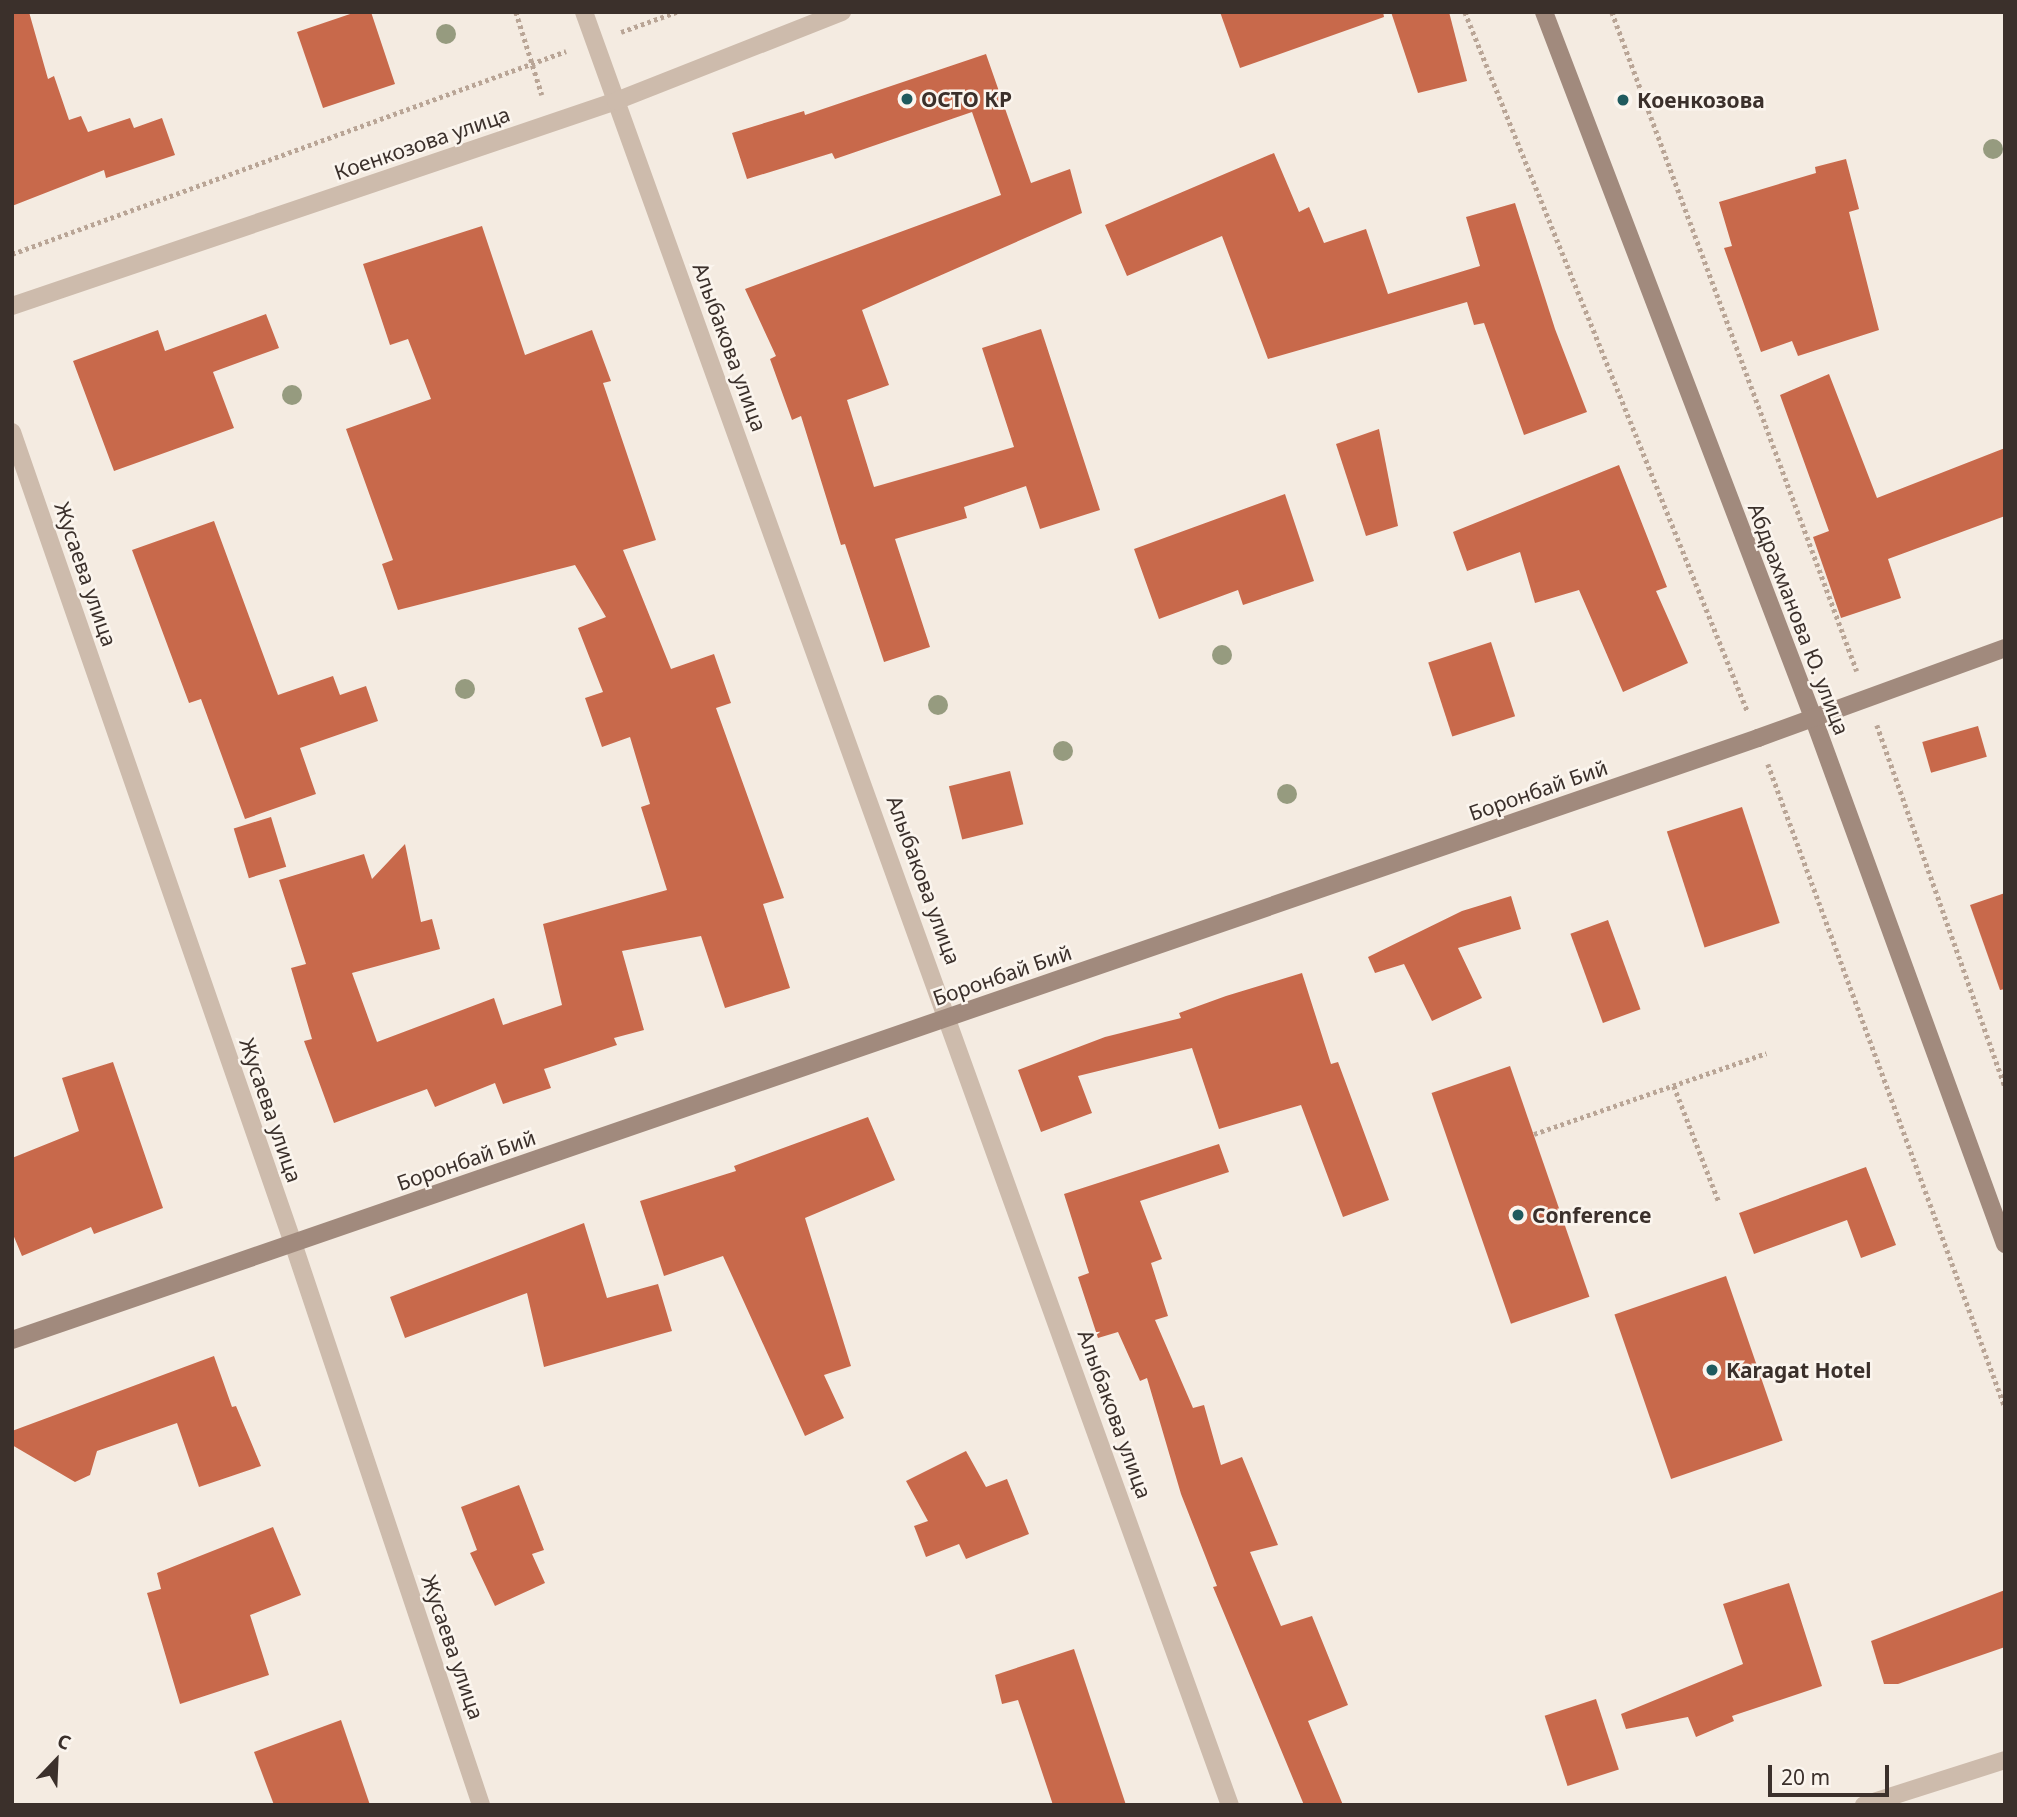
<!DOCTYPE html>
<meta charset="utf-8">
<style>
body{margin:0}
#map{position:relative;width:2017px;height:1817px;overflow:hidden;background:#f4ebe1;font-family:"Noto Sans",sans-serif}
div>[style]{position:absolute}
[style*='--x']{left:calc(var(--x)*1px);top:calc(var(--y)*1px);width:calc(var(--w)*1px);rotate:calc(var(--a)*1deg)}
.building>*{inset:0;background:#c8694b;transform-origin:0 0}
.path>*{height:4.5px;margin-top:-2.25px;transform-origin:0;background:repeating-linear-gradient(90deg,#b9a596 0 3.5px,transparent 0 7px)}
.street>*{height:18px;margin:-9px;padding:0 9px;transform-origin:9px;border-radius:9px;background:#cdbbac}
.secondary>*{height:18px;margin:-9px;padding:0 9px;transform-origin:9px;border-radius:9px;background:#a18a7d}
.trees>*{width:20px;height:20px;margin:-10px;border-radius:50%;background:#969b7f}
.dots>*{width:19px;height:19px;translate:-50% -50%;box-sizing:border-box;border:4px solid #fbf5ee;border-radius:50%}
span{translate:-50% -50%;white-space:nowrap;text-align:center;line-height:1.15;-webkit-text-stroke:5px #fbf5ee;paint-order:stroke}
.poi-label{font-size:21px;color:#3b302b;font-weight:700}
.left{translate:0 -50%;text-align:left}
.street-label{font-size:21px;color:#3b302b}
.frame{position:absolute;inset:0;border:14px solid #3b302b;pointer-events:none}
.north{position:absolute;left:21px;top:1726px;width:70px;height:70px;-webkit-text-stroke:5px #fbf5ee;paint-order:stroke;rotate:23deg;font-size:19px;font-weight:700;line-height:28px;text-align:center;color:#3b302b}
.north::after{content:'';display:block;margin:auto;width:24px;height:32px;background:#3b302b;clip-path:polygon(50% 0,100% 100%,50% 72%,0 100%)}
.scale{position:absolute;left:1768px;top:1765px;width:121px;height:32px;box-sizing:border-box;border:4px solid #3b302b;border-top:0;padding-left:9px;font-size:21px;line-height:24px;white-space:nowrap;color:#3b302b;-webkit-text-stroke:5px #fbf5ee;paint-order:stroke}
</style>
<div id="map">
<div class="building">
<i style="clip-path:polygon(12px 12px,29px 12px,48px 79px,54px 76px,69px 120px,81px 116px,88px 132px,130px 118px,134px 128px,162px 118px,175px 155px,106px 178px,104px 170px,12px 206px)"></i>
<i style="clip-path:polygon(356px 12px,371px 12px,395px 84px,323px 108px,297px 32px)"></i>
<i style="clip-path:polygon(1220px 12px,1383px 12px,1384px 17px,1240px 68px)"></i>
<i style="clip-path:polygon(1391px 12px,1449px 12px,1467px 81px,1418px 93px)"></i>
<i style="clip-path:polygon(986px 54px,1031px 183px,1070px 169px,1082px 213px,862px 310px,889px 385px,847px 400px,874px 487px,1014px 447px,982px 348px,1041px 329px,1100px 510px,1040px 529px,1026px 486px,964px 507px,967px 518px,895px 539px,930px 647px,884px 662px,845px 544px,841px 545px,801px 416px,792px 420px,770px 359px,776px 356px,745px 289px,1001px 195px,972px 112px,835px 159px,832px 153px,747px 179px,732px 133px,804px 111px,805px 115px)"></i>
<i style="clip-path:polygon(1274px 153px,1299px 212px,1309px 207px,1324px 243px,1366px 229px,1388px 294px,1480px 266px,1466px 217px,1515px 203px,1555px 329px,1587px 412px,1524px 435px,1484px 323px,1474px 325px,1467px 302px,1268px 359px,1222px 236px,1127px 276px,1105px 225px)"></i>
<i style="clip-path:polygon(1846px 159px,1859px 209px,1849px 212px,1879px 330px,1798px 356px,1792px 341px,1761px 352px,1724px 248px,1732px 246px,1719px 202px,1816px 173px,1815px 167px)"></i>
<i style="clip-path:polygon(482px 226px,525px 355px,592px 330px,611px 381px,603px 383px,656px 540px,623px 550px,671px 669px,714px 654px,731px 703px,716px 708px,784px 898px,763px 904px,790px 988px,725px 1008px,701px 936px,622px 951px,644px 1030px,614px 1038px,617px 1045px,544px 1069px,551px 1088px,503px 1104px,495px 1083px,435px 1107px,427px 1089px,334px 1123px,304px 1041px,312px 1039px,291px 968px,306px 964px,279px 880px,364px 854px,372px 879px,405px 844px,421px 922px,432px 919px,440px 949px,352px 973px,377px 1042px,494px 998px,503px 1025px,562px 1005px,543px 924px,667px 890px,641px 807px,650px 804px,630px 737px,602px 747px,585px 698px,603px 692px,578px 628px,606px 617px,575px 565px,398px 610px,382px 564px,393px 560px,346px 429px,431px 399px,408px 339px,390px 345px,363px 264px)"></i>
<i style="clip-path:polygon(266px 314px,279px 348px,213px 372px,234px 428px,114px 471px,73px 361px,158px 330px,165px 351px)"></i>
<i style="clip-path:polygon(1829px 374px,1877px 498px,2005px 448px,2005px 516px,1888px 559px,1901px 598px,1841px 618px,1813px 537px,1829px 531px,1780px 395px)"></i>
<i style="clip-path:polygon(1379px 429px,1398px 526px,1366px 536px,1336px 444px)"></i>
<i style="clip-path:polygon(1619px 465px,1667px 587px,1656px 591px,1688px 663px,1623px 692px,1579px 590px,1535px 603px,1520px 552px,1467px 571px,1453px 532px)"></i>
<i style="clip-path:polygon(1285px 494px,1314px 581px,1243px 605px,1238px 590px,1159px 619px,1134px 549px)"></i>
<i style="clip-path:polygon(214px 521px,278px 695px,333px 676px,340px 695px,366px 686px,378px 721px,300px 748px,316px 794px,245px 819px,201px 699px,189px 703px,132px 550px)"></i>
<i style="left:1491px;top:642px;width:78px;height:66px;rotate:72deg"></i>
<i style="left:1978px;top:726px;width:32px;height:58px;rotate:74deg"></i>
<i style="left:1010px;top:771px;width:55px;height:63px;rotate:76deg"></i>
<i style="left:1742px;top:807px;width:122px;height:79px;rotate:72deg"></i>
<i style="left:271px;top:817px;width:52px;height:39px;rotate:73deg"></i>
<i style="clip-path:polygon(2005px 893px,2005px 989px,2000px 990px,1970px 905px)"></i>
<i style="clip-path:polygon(1511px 896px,1521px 929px,1458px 948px,1482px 998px,1432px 1021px,1404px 964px,1375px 973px,1368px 957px,1462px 911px)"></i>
<i style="left:1608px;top:920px;width:95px;height:40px;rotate:70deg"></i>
<i style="clip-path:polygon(1302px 973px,1331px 1064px,1338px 1062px,1389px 1200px,1343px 1217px,1301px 1105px,1219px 1129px,1192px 1048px,1078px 1076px,1092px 1113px,1041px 1132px,1018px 1070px,1105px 1037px,1181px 1018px,1179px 1013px,1226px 996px)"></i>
<i style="clip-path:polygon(113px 1062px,163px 1208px,94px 1234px,91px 1227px,22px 1256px,12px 1232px,12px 1158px,79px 1131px,62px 1078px)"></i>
<i style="left:1510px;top:1066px;width:244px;height:83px;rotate:71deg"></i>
<i style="clip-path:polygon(868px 1117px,895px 1180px,805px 1218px,851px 1366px,824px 1375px,844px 1418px,805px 1436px,723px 1256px,664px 1276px,640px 1201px,736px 1171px,734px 1166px)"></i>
<i style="clip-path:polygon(1219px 1144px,1229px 1172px,1140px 1201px,1162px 1259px,1151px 1263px,1168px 1316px,1155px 1320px,1193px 1408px,1204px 1405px,1221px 1465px,1242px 1457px,1278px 1545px,1250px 1552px,1281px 1626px,1312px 1616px,1348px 1705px,1308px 1721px,1343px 1805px,1304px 1805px,1213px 1587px,1217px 1586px,1181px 1494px,1147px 1378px,1140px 1381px,1118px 1332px,1098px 1338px,1078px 1277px,1089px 1273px,1064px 1194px)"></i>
<i style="clip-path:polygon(1866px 1167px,1896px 1245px,1861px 1258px,1847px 1220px,1754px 1254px,1739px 1213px)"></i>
<i style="clip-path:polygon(584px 1223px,607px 1298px,658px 1284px,672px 1331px,544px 1367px,527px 1293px,405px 1338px,390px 1297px)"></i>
<i style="left:1726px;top:1276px;width:174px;height:118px;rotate:71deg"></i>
<i style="clip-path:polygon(214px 1356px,232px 1407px,236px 1406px,261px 1466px,199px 1487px,177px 1423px,97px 1451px,90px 1475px,75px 1482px,12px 1445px,12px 1431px)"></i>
<i style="clip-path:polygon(966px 1451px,986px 1487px,1007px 1479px,1029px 1534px,966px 1559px,959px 1544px,926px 1557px,914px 1526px,928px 1521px,906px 1481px)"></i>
<i style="clip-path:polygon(519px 1485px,544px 1550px,532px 1554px,545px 1583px,495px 1606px,470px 1553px,477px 1550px,461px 1507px)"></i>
<i style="clip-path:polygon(273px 1527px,301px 1595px,250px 1615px,269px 1675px,180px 1704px,147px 1593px,161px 1589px,157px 1573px)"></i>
<i style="clip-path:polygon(1789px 1583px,1822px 1686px,1732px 1716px,1734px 1721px,1696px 1737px,1688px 1717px,1626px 1729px,1621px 1714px,1743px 1664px,1723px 1604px)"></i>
<i style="clip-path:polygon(2005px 1590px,2005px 1647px,1898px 1684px,1884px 1684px,1871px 1641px)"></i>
<i style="clip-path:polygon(1074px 1649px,1126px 1805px,1053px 1805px,1018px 1700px,1002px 1704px,995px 1675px)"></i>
<i style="left:1596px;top:1699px;width:74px;height:54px;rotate:72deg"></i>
<i style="clip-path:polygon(341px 1720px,370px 1805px,274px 1805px,254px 1752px)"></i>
</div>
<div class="path">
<i style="--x:516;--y:12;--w:87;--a:72.6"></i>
<i style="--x:1465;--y:12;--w:753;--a:68"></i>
<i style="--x:1612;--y:12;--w:703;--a:69.61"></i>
<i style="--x:621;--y:32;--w:59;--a:-20"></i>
<i style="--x:12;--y:254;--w:590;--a:-20.12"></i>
<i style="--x:1877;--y:725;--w:383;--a:70.5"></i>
<i style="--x:1768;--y:764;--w:685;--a:69.77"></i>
<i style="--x:1674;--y:1086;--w:124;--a:68.8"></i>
<i style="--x:1534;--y:1134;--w:246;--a:-19.2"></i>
</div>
<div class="street">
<i style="--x:584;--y:12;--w:1906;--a:70.19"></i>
<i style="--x:12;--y:306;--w:638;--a:-18.75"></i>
<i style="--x:616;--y:101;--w:243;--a:-21.5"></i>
<i style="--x:12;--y:432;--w:858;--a:70.89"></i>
<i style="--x:293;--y:1243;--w:593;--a:71.5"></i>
<i style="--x:1864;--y:1805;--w:148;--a:-17.7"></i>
</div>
<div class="secondary">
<i style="--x:1544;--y:12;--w:755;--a:69.12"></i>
<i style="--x:1813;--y:717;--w:561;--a:69.98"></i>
<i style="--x:12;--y:1340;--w:1847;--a:-19.02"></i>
<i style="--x:1758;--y:738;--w:263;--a:-20"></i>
</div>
<div class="trees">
<i style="left:446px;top:34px"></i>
<i style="left:1993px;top:149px"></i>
<i style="left:292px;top:395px"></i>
<i style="left:1222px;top:655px"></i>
<i style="left:465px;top:689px"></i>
<i style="left:938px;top:705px"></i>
<i style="left:1063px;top:751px"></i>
<i style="left:1287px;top:794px"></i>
</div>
<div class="dots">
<i style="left:907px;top:99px;background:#1f5a5e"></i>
<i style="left:1623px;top:100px;background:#1f5a5e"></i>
<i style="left:1518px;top:1215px;background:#1f5a5e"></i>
<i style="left:1712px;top:1370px;background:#1f5a5e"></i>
</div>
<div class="poi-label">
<span class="left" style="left:921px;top:99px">ОСТО КР</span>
<span class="left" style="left:1637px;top:100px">Коенкозова</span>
<span class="left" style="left:1532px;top:1215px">Conference</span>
<span class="left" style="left:1726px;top:1370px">Karagat Hotel</span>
</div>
<div class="street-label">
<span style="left:422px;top:143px;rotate:-19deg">Коенкозова улица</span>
<span style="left:730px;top:347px;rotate:70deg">Алыбакова улица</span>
<span style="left:86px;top:574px;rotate:71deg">Жусаева улица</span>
<span style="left:1799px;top:619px;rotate:69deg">Абдрахманова Ю. улица</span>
<span style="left:1538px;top:790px;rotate:-19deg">Боронбай Бий</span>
<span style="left:924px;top:880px;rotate:70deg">Алыбакова улица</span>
<span style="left:1002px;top:975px;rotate:-19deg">Боронбай Бий</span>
<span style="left:271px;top:1110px;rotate:71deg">Жусаева улица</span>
<span style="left:466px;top:1160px;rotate:-19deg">Боронбай Бий</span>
<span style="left:1115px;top:1414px;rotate:70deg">Алыбакова улица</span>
<span style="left:453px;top:1647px;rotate:71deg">Жусаева улица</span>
</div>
<div class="frame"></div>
<div class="north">С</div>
<div class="scale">20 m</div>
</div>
